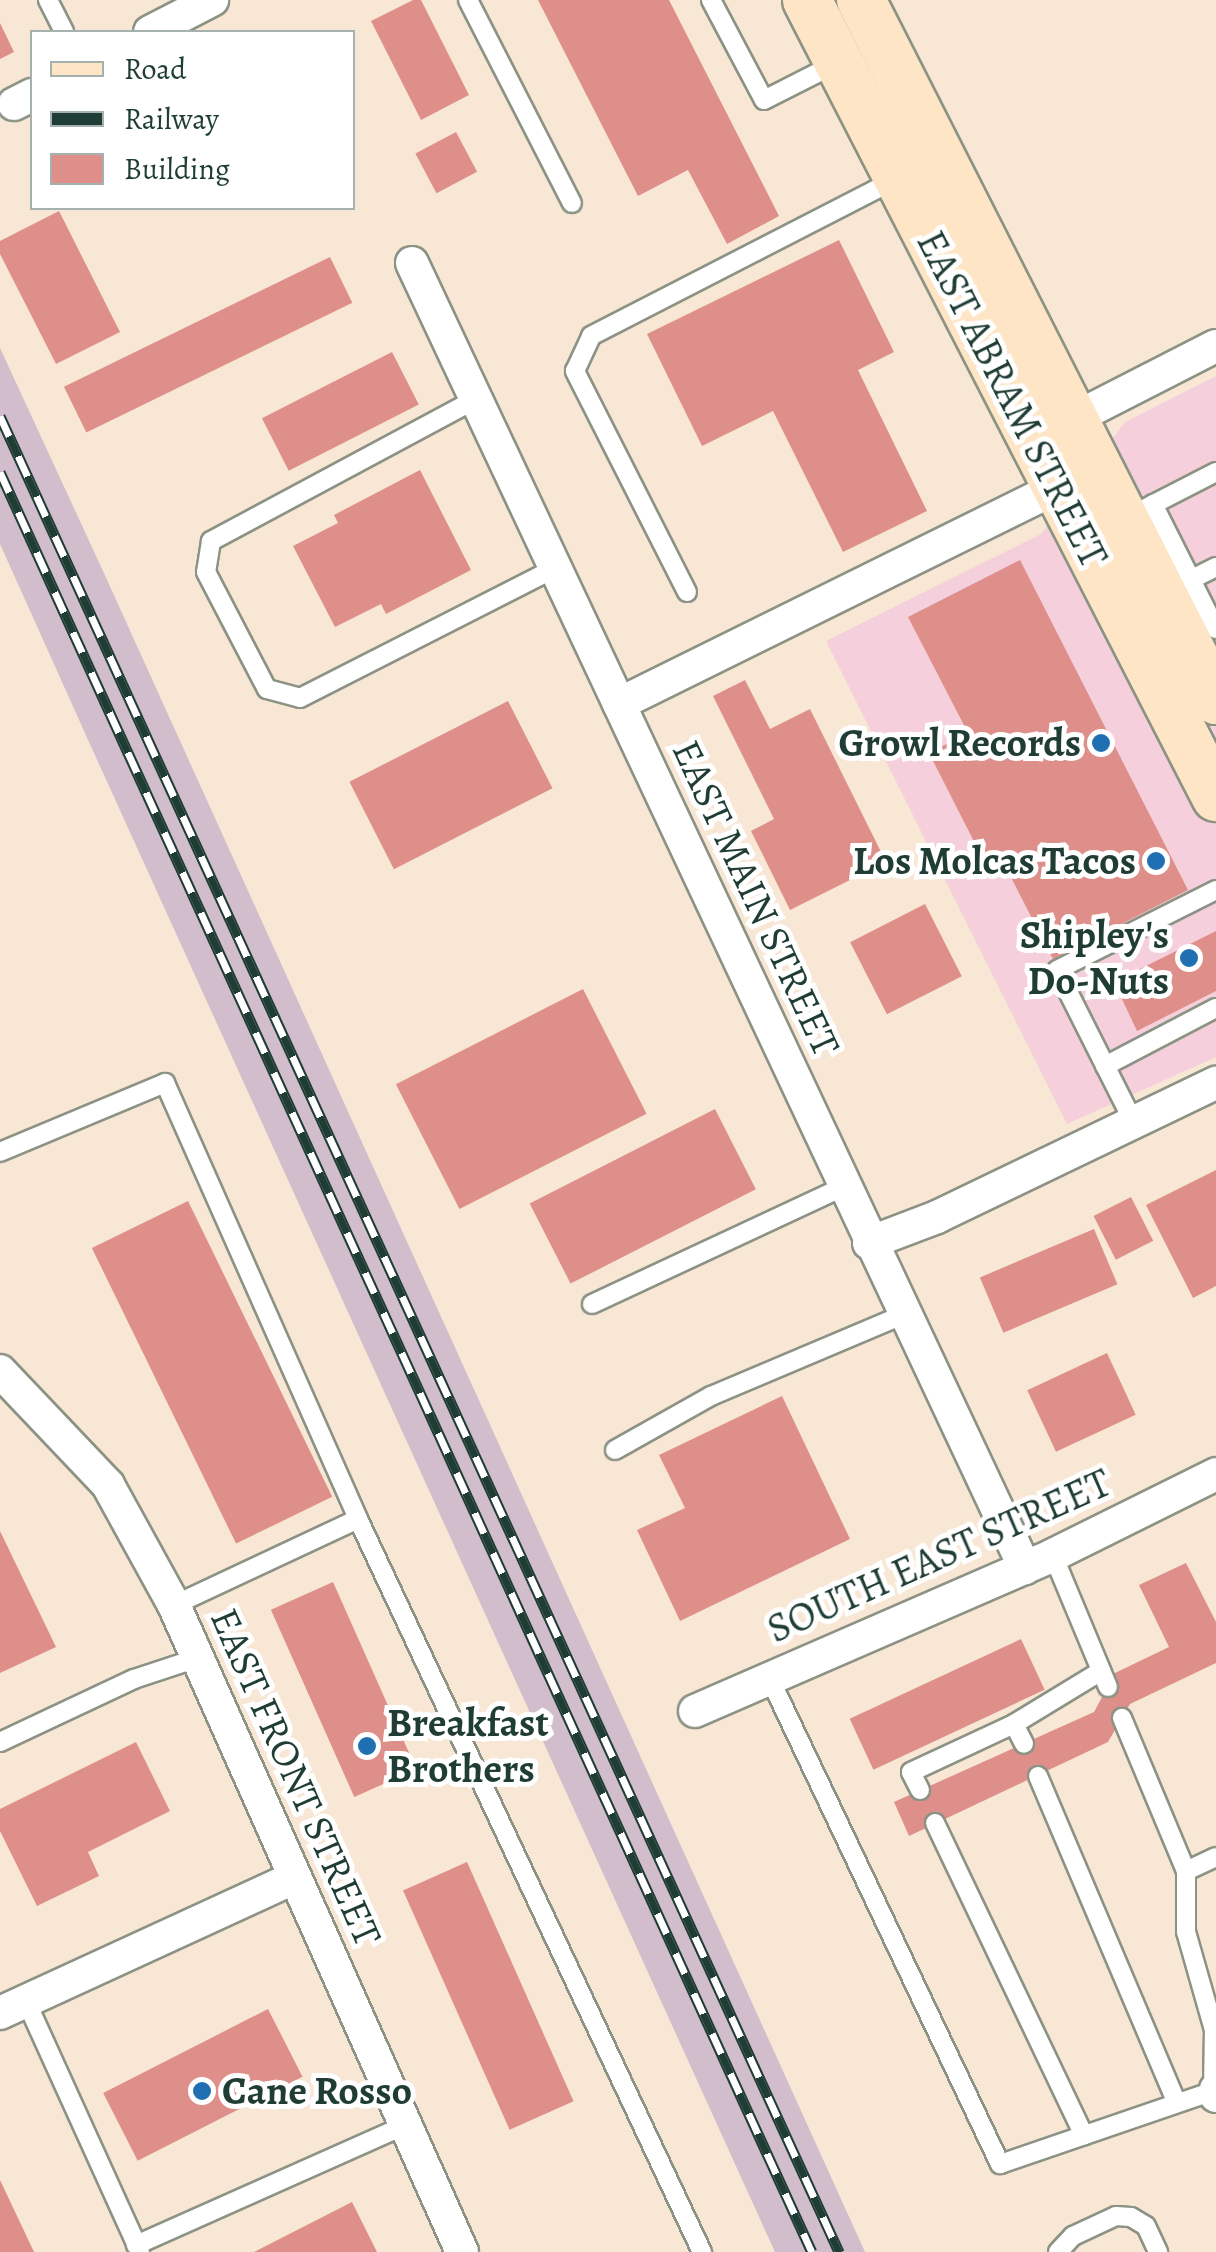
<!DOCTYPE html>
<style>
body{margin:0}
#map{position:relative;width:1216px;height:2252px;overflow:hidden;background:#f8e7d5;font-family:Alegreya,serif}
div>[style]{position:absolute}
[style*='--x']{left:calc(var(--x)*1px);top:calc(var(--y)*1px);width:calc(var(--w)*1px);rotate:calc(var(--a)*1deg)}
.built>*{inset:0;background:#f5cfdb}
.industrial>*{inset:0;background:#d1bdcc}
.building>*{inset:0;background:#de8f8a;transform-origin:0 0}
.roads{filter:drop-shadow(2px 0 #8c9284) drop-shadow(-2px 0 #8c9284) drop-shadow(0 2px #8c9284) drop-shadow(0 -2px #8c9284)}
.lane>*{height:18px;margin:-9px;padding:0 9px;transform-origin:9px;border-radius:9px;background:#fff}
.street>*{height:32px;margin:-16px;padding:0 16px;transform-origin:16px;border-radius:16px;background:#fff}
.secondary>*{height:48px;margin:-24px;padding:0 24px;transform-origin:24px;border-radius:24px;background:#fde5c5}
.rail>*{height:11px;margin-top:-5.5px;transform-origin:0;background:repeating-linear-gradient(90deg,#fff 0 22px,#1f3d34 0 44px);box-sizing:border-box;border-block:2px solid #1f3d34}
.dots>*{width:28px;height:28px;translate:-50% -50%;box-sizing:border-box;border:5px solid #fff;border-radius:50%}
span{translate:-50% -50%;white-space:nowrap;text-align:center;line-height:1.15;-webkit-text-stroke:10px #fff;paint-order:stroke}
.street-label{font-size:40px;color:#1f3d34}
.poi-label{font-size:40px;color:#1f3d34;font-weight:700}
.right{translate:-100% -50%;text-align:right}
.left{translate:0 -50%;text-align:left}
.legend{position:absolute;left:30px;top:30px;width:325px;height:180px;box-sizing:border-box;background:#fff;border:2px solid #a5b1ae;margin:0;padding:12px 18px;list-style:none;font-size:30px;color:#1f3d34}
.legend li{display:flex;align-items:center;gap:20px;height:50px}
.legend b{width:50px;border:2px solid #a5b1ae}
</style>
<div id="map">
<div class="built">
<i style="clip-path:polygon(1216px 376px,1216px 1057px,1067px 1124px,826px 641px,1041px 534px,1125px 422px)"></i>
</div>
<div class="industrial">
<i style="clip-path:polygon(0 348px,103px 571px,865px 2252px,775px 2252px,89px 742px,0 544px)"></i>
</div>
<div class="building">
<i style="clip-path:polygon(413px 0,421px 0,469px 95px,421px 120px,371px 21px)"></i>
<i style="clip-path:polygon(538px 0,669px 0,779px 216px,727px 244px,688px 170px,638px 196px)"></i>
<i style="clip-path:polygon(0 23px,14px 52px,0 59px)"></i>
<i style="left:456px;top:132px;width:45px;height:46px;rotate:62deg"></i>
<i style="clip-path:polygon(59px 211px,120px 332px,56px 364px,0 254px,0 241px)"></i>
<i style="clip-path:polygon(839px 240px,894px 352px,858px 370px,927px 511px,843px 552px,773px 411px,702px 446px,647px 334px)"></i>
<i style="left:330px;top:257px;width:51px;height:296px;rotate:64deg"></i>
<i style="left:392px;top:352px;width:59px;height:146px;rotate:63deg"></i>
<i style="clip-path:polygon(420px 470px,471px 570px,386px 614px,381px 604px,335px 627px,293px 546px,338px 523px,334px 515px)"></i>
<i style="clip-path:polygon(1020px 560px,1188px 890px,1053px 959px,1003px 862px,988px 869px,929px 753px,968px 733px,908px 617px)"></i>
<i style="clip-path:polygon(745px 680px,770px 729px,810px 709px,886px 862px,790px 910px,751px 831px,774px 819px,713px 696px)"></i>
<i style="left:508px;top:701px;width:98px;height:178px;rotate:63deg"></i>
<i style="left:925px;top:904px;width:81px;height:84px;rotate:63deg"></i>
<i style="clip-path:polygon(1216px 931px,1216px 991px,1137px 1031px,1114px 982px)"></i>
<i style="left:583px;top:989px;width:140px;height:210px;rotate:63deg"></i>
<i style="left:715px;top:1109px;width:90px;height:208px;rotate:63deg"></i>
<i style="clip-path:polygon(1216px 1170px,1216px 1286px,1193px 1298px,1146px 1205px)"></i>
<i style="left:1131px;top:1197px;width:49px;height:42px;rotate:63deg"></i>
<i style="left:188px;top:1201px;width:329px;height:107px;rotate:64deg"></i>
<i style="left:1094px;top:1229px;width:60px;height:124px;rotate:67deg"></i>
<i style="left:1107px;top:1353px;width:68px;height:88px;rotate:65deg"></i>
<i style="clip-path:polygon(782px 1396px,850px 1539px,680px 1621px,637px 1530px,685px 1508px,659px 1455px)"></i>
<i style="clip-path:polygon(0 1531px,56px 1647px,0 1673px)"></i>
<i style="clip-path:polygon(1186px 1563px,1216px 1622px,1216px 1663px,1130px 1704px,1108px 1742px,909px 1836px,894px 1802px,1094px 1712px,1115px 1673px,1169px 1647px,1139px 1585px)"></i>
<i style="left:333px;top:1582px;width:205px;height:68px;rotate:66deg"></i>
<i style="left:1021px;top:1639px;width:56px;height:189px;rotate:65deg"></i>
<i style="clip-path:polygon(136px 1742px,170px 1811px,88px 1852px,99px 1876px,37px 1906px,0 1831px,0 1809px)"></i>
<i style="left:467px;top:1862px;width:262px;height:70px;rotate:66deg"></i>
<i style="left:268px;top:2009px;width:76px;height:185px;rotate:63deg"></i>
<i style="clip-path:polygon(0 2180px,34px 2252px,0 2252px)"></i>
<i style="clip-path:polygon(352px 2202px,377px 2252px,254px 2252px)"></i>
</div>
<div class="roads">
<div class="lane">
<i style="--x:48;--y:0;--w:36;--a:63"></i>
<i style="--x:468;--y:0;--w:228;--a:62.9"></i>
<i style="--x:711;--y:0;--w:113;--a:62.1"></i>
<i style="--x:764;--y:100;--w:82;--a:-26.9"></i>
<i style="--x:476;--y:399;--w:301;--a:151.8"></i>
<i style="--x:211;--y:541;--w:31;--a:99"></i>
<i style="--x:206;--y:572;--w:132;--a:62.5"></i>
<i style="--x:267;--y:689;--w:34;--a:15"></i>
<i style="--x:300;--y:698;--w:286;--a:-27"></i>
<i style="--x:1153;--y:504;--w:140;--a:63.3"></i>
<i style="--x:1144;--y:509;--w:81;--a:-27.2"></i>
<i style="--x:1180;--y:585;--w:40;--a:-26.6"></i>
<i style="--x:687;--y:592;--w:248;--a:-116.9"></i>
<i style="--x:575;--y:371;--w:38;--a:-65"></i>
<i style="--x:591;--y:336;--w:343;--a:-27.2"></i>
<i style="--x:1105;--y:1066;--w:125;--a:-27.6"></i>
<i style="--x:1134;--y:1123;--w:171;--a:-116.7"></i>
<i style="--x:1057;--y:970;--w:178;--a:-26.7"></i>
<i style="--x:0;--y:1152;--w:179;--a:-22.7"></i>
<i style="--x:165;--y:1083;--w:477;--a:66.1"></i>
<i style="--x:358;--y:1519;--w:203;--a:154.9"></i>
<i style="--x:592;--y:1304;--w:277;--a:-25"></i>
<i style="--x:615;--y:1450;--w:110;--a:-29.4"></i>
<i style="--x:711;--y:1396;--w:208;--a:-22.9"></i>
<i style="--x:358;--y:1519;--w:810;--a:64.86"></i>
<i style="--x:1053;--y:1555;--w:143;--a:67.4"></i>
<i style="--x:770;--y:1679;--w:537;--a:64.63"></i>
<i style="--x:1000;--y:2164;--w:225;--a:-18.9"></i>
<i style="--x:1213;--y:2091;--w:61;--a:-89.1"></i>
<i style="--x:1214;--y:2030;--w:102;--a:-105.9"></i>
<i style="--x:1186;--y:1932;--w:61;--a:-90"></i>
<i style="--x:1186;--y:1871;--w:166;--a:-112.7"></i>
<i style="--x:1014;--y:1724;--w:22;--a:63"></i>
<i style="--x:0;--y:1742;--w:148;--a:-25.2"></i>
<i style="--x:134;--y:1679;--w:67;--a:-18.2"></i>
<i style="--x:1038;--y:1776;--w:355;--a:67"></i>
<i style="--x:920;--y:1790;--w:20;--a:-117"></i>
<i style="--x:911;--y:1772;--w:114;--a:-25"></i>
<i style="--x:1014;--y:1724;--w:102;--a:-31.3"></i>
<i style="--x:935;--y:1823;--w:346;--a:64.5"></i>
<i style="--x:1186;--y:1871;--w:33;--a:-25"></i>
<i style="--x:26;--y:2001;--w:276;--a:65.6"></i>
<i style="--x:136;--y:2245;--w:295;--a:-24"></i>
<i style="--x:1058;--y:2252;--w:22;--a:-47"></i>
<i style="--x:1073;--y:2236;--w:47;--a:-24.9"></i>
<i style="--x:1116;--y:2216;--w:15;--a:4"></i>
<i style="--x:1131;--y:2217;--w:17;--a:31"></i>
<i style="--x:1146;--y:2226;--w:29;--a:65"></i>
</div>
<div class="street">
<i style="--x:150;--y:32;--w:70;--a:-27.3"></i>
<i style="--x:14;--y:104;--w:20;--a:-27"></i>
<i style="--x:412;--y:263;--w:1442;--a:64.84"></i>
<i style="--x:619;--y:704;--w:488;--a:-26.3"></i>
<i style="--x:1057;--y:488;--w:72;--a:-75.6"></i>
<i style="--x:1075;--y:418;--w:158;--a:-27.1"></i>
<i style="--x:869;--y:1243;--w:73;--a:-20.9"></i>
<i style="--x:937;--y:1217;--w:310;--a:-25.7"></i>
<i style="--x:0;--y:1371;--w:157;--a:46.5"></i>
<i style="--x:108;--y:1485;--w:137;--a:61.2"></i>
<i style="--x:174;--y:1605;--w:708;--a:66"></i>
<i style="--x:695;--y:1711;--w:391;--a:-23.5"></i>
<i style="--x:1053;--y:1555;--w:182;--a:-26.4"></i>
<i style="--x:0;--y:2013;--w:324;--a:-24.7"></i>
<i style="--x:1216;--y:2089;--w:7;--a:90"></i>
</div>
<div class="secondary">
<i style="--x:807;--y:0;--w:896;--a:62.83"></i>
<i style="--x:861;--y:0;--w:785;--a:63.11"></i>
</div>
</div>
<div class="rail">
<i style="--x:0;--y:416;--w:2019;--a:65.44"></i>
<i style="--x:0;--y:472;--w:1956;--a:65.48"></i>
</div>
<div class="dots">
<i style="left:1101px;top:743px;background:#1f6fb2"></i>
<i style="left:1156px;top:861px;background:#1f6fb2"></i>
<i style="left:1189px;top:958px;background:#1f6fb2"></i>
<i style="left:367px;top:1746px;background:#1f6fb2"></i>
<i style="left:202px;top:2091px;background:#1f6fb2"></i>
</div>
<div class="street-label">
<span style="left:1012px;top:399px;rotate:63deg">EAST ABRAM STREET</span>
<span style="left:756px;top:898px;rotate:65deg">EAST MAIN STREET</span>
<span style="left:939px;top:1556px;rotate:-24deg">SOUTH EAST STREET</span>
<span style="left:296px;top:1777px;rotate:66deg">EAST FRONT STREET</span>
</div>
<div class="poi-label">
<span class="right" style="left:1081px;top:743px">Growl Records</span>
<span class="right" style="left:1136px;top:861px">Los Molcas Tacos</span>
<span class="right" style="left:1169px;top:958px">Shipley's<br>Do-Nuts</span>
<span class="left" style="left:387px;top:1746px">Breakfast<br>Brothers</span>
<span class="left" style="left:222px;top:2091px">Cane Rosso</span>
</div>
<ul class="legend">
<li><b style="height:12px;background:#fde5c5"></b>Road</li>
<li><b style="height:12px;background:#1f3d34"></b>Railway</li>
<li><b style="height:28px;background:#de8f8a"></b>Building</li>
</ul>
</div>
